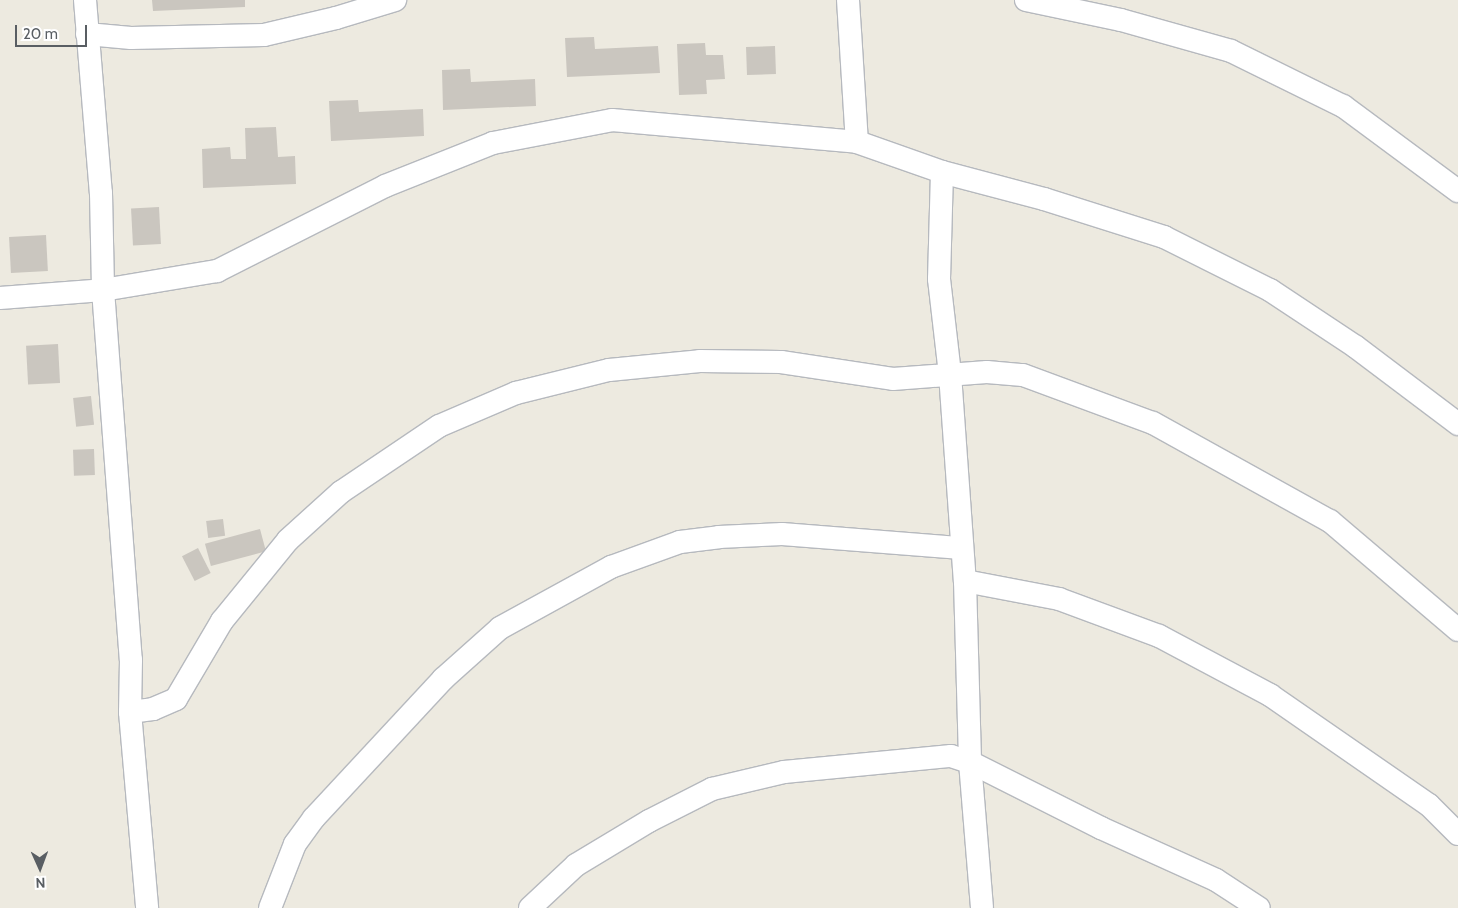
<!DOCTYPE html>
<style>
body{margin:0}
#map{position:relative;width:1458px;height:908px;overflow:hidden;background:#edeae0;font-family:Cabin,sans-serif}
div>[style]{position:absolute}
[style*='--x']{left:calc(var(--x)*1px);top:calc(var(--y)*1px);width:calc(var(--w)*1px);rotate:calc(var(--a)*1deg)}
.building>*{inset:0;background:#cac6bf;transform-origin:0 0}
.roads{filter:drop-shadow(1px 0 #b6b9be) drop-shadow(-1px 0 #b6b9be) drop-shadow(0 1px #b6b9be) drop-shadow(0 -1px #b6b9be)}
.street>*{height:22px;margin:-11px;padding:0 11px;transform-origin:11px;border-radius:11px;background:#fff}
span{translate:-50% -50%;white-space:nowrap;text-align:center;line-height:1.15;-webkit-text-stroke:4.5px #fff;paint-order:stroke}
.north{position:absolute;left:15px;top:843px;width:50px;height:50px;-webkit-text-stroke:4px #fff;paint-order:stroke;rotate:178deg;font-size:14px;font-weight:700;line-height:20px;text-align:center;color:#595e63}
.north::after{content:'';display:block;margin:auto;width:18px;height:22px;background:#595e63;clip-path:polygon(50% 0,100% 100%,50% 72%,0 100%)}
.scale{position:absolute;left:15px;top:25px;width:72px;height:22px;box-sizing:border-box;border:2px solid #595e63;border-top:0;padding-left:6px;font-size:15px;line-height:18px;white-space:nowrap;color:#595e63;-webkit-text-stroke:4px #fff;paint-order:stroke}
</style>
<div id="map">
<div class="building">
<i style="clip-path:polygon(152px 0,245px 0,245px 7px,153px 11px)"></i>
<i style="clip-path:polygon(594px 37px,595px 49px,658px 46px,660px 73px,567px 77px,565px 38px)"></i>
<i style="clip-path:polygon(705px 43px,706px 55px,723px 55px,725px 79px,706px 80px,707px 94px,679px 95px,677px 44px)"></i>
<i style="left:775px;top:46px;width:28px;height:29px;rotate:88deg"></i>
<i style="clip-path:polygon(470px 69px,471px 82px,535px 79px,536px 106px,443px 110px,442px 70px)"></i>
<i style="clip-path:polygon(358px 100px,359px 112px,423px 109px,424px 136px,331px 141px,329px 101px)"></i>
<i style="clip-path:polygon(276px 127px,278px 157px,295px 156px,296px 184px,203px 188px,202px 149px,230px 147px,231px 159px,246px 159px,245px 128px)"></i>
<i style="left:159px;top:207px;width:37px;height:28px;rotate:87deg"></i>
<i style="left:46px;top:235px;width:36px;height:37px;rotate:87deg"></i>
<i style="left:58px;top:344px;width:39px;height:32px;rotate:87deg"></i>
<i style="left:91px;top:396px;width:29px;height:18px;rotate:84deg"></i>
<i style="left:94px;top:449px;width:26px;height:21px;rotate:88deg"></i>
<i style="left:223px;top:519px;width:17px;height:17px;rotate:83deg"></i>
<i style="left:260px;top:529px;width:23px;height:57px;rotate:75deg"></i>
<i style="left:198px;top:548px;width:28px;height:18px;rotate:63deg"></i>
</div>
<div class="roads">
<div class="street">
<i style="--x:85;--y:0;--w:194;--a:85.3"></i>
<i style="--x:101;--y:193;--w:97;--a:88.8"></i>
<i style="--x:103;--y:290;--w:371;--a:85.7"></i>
<i style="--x:131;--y:660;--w:52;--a:91.1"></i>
<i style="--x:130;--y:712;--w:197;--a:85"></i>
<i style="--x:848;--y:0;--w:142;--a:86.4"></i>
<i style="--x:1026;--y:0;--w:97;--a:11.9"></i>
<i style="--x:1121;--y:20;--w:114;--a:15.7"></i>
<i style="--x:1231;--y:51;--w:125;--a:26.2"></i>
<i style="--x:1343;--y:106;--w:143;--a:36.5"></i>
<i style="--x:87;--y:34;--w:44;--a:5.2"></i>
<i style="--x:131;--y:38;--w:133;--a:-1.3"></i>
<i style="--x:264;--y:35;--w:74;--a:-13.3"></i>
<i style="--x:336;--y:18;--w:62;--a:-17"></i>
<i style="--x:942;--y:172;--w:107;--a:91.6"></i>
<i style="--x:939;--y:279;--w:96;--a:83.4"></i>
<i style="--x:950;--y:374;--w:208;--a:85.9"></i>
<i style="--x:965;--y:581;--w:181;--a:88.4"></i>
<i style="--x:970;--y:762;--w:146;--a:85.3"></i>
<i style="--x:0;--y:298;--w:103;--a:-4.4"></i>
<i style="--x:103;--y:290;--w:116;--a:-9.5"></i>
<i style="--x:217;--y:271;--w:188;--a:-26.8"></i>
<i style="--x:385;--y:186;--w:116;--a:-21.7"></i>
<i style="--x:493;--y:143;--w:121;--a:-10.9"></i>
<i style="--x:612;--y:120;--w:246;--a:5.1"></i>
<i style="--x:857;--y:142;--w:90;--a:19.4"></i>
<i style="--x:942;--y:172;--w:106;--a:14.8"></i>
<i style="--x:1044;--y:199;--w:126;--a:17.6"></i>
<i style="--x:1164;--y:237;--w:119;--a:26.6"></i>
<i style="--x:1270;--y:290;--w:103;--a:33.5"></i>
<i style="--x:1356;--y:347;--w:128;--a:37"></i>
<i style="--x:965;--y:581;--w:96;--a:10.8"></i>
<i style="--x:1059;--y:599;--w:107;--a:20.3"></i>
<i style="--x:1159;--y:636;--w:126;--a:28"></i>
<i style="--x:1270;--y:695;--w:193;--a:34.7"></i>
<i style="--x:1429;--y:805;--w:41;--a:45"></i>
<i style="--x:130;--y:712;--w:23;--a:-7"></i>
<i style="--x:153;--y:709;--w:25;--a:-23"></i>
<i style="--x:176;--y:699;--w:91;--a:-59.5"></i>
<i style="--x:222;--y:621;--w:104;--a:-50.8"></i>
<i style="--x:288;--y:540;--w:72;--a:-42.2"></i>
<i style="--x:341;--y:492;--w:118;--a:-34"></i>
<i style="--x:439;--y:426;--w:84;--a:-23.2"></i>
<i style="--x:516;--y:393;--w:96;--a:-13.9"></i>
<i style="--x:609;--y:370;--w:91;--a:-5.6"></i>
<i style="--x:700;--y:361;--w:81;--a:0.7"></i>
<i style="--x:781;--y:362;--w:113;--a:8.6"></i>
<i style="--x:893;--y:379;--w:94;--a:-4.3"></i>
<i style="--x:987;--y:372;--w:36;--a:5"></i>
<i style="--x:1023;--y:375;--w:139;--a:20.3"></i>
<i style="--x:1153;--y:423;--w:202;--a:29"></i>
<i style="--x:1330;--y:521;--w:168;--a:40.4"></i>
<i style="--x:270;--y:908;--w:69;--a:-68.7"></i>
<i style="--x:295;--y:844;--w:32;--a:-54"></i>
<i style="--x:314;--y:818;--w:190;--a:-47.1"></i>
<i style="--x:443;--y:679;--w:76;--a:-41.8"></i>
<i style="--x:500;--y:628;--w:127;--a:-28.8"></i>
<i style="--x:611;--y:567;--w:73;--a:-19.9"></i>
<i style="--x:680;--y:542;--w:39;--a:-7"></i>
<i style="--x:719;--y:537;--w:63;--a:-2.7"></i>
<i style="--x:782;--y:534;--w:180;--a:4.5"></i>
<i style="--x:530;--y:908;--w:63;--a:-43.1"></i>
<i style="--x:576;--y:865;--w:85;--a:-31.1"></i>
<i style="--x:649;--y:821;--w:71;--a:-26.9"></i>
<i style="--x:712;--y:789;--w:74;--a:-13.3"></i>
<i style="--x:784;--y:772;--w:168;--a:-5.5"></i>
<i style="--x:951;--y:756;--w:20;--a:18"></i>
<i style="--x:970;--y:762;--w:147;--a:26.7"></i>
<i style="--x:1101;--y:828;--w:126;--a:24.3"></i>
<i style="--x:1216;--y:880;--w:51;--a:33.1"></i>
</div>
</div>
<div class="north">N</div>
<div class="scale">20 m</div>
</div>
